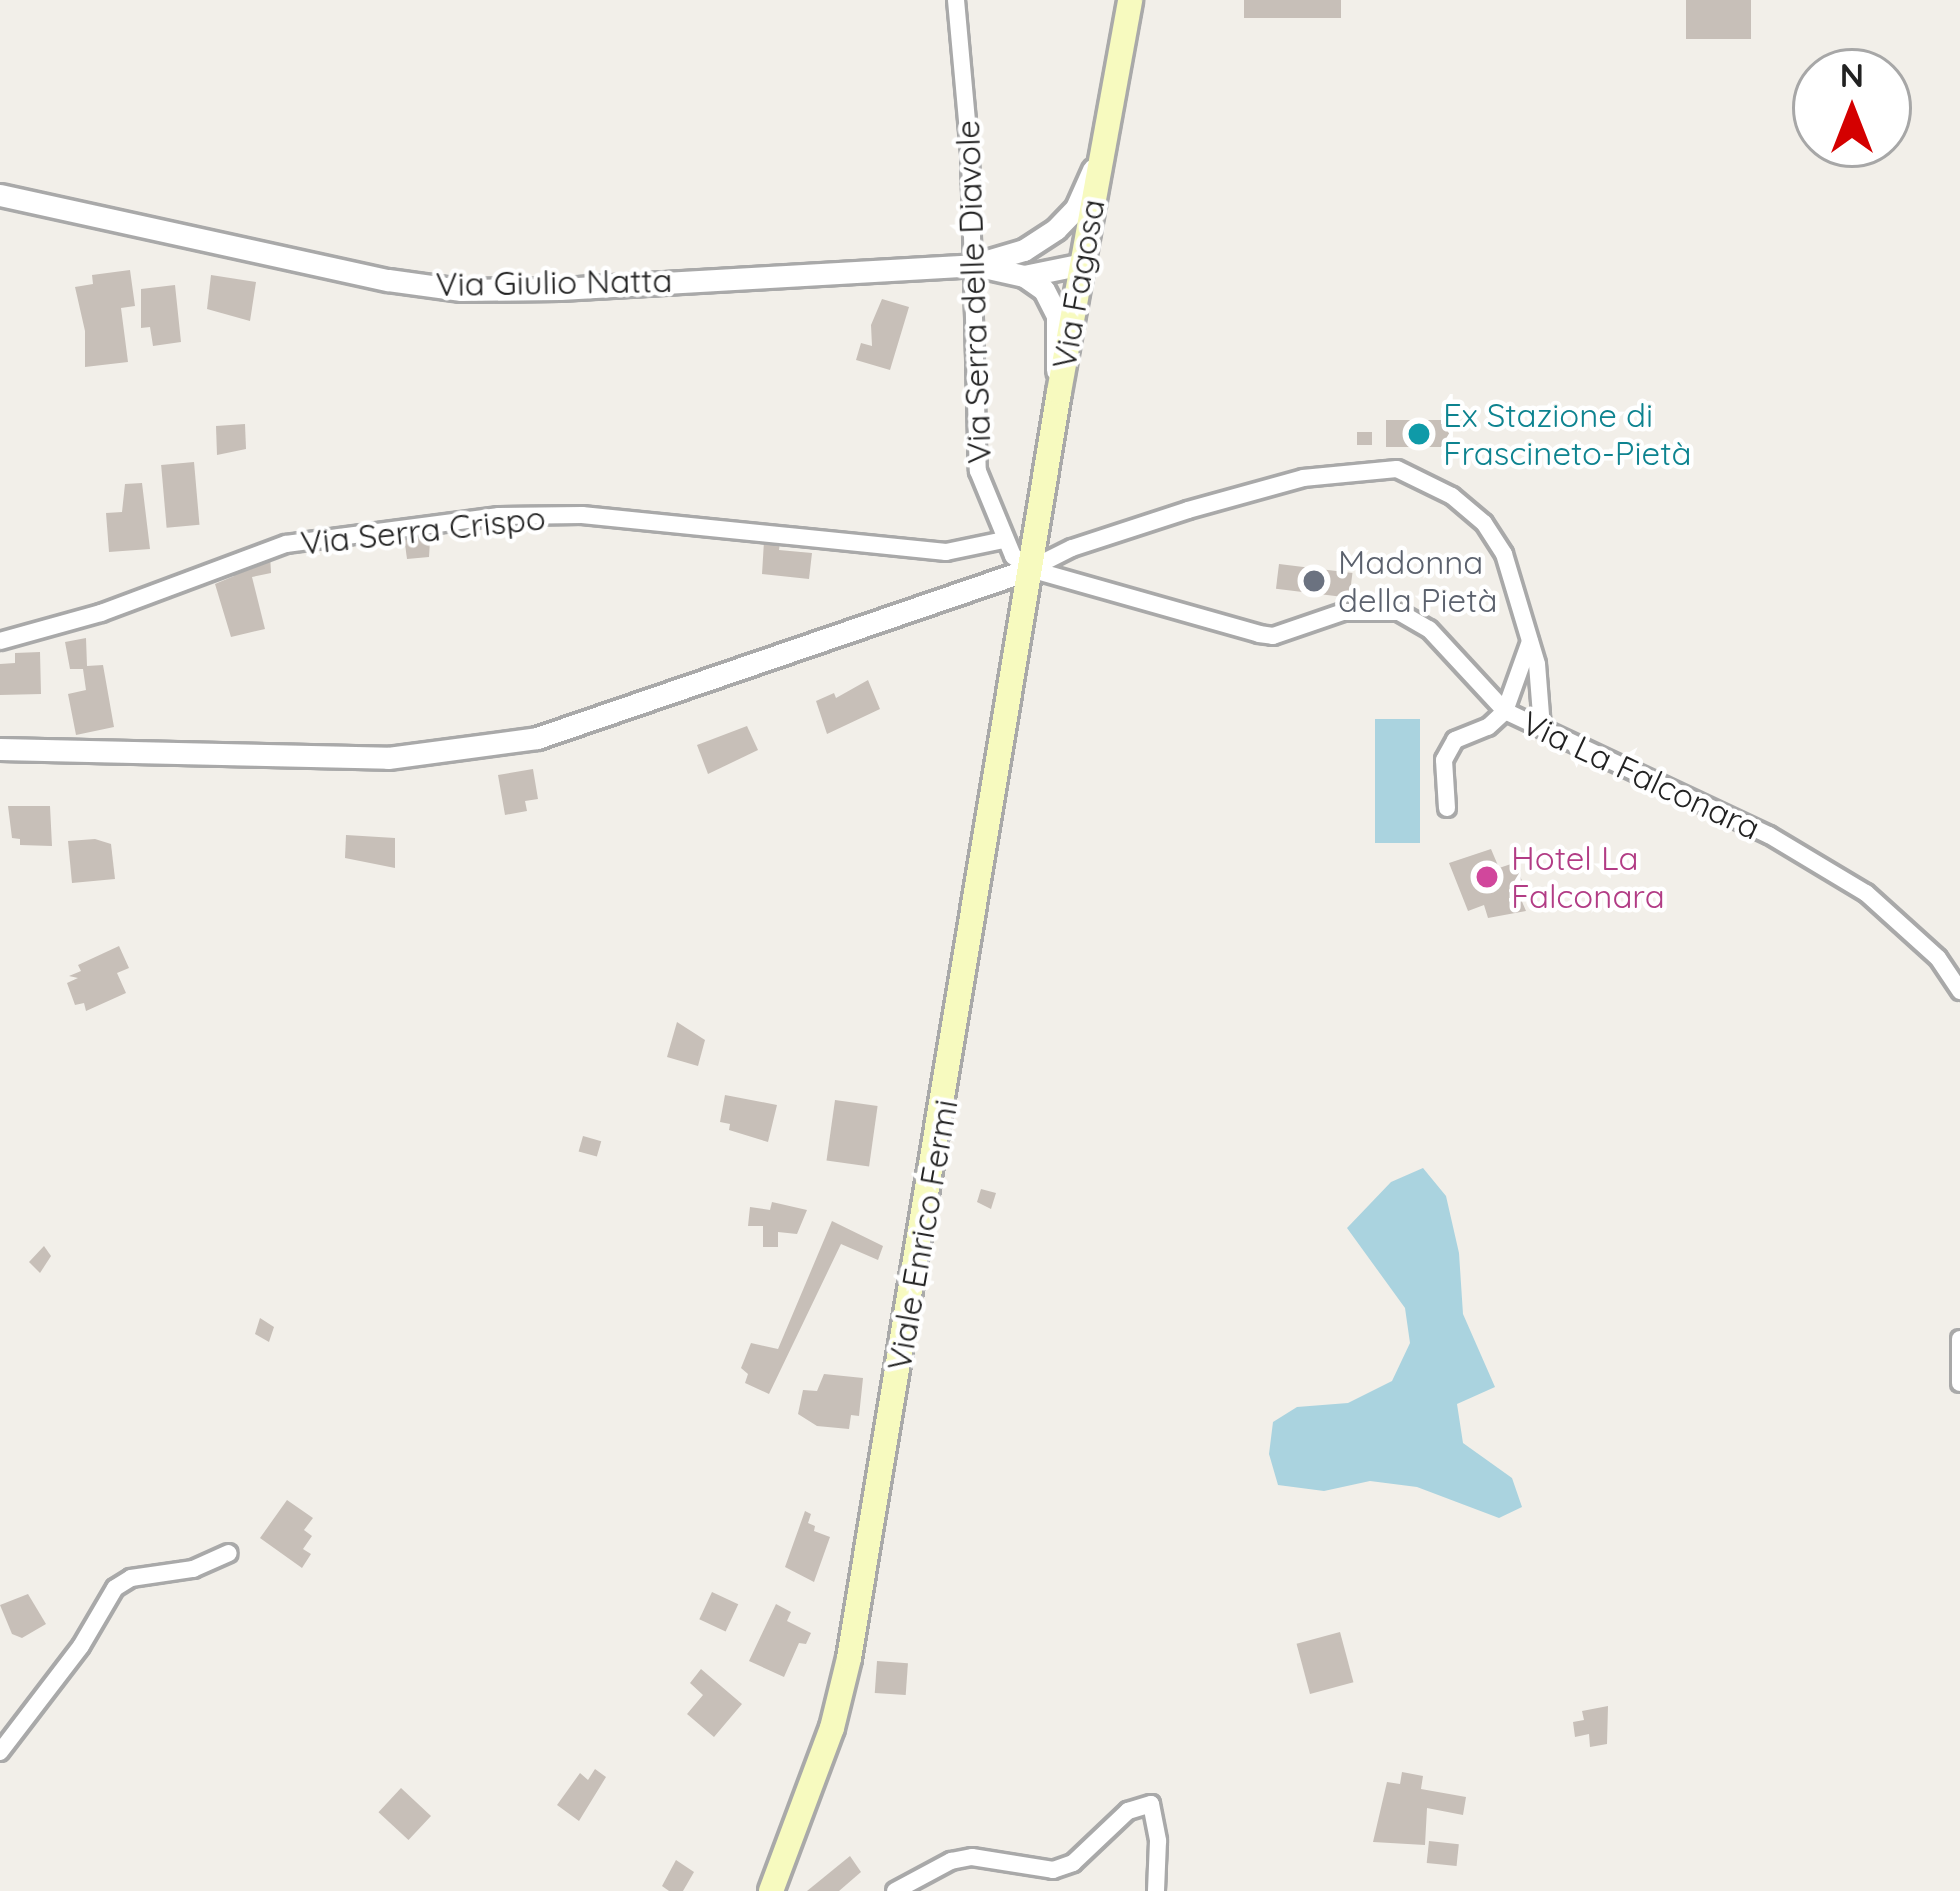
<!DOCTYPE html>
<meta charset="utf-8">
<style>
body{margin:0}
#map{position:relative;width:1960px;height:1891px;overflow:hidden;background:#f2efe9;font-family:Quicksand,sans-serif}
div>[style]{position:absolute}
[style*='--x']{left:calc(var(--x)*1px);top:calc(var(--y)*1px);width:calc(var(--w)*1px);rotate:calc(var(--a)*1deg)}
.water>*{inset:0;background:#aad3df;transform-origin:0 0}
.building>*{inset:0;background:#c7bfb8;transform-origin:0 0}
.roads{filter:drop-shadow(3px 0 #a9a9a9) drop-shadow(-3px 0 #a9a9a9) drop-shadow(0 3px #a9a9a9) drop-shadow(0 -3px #a9a9a9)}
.minor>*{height:16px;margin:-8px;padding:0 8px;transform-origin:8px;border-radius:8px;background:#fff}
.tertiary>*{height:21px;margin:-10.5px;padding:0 10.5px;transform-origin:10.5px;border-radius:10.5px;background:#fff}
.secondary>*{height:24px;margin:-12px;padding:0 12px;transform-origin:12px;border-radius:12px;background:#f7fabf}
.dots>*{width:33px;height:33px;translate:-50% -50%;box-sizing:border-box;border:6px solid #fff;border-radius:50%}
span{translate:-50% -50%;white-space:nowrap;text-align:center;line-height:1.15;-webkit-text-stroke:9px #fff;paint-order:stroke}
.street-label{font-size:33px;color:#222}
.culture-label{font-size:33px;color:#0d838f}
.left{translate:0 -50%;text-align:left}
.worship-label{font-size:33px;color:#5b616d}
.hotel-label{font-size:33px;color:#b23c85}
.north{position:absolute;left:1792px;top:48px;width:120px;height:120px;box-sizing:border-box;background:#fff;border:3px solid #a7a7a7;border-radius:50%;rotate:0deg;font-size:33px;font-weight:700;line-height:48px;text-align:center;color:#222}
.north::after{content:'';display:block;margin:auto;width:42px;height:54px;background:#d40000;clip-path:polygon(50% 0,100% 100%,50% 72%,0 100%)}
</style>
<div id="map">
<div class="water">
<i style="left:1375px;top:719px;width:45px;height:124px"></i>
<i style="clip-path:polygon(1423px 1168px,1446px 1196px,1459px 1253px,1463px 1314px,1495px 1387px,1457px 1404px,1463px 1443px,1512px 1478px,1522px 1507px,1499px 1518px,1417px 1487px,1370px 1481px,1324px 1491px,1278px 1485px,1269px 1454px,1273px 1422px,1297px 1407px,1348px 1403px,1392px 1381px,1410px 1343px,1405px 1308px,1347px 1228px,1391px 1182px)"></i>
</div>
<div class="building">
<i style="left:1244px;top:0;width:97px;height:18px"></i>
<i style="left:1686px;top:0;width:65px;height:39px"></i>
<i style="clip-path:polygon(130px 270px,135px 306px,121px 308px,128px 362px,85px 367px,85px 331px,75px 287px,93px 284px,92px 275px)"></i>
<i style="clip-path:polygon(211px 275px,256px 282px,250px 321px,207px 309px)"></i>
<i style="clip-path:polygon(175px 285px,181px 342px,153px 346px,150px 327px,141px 328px,141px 289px)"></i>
<i style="clip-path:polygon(882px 299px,909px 307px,890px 370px,856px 360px,861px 343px,872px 346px,871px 325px)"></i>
<i style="left:1451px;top:420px;width:27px;height:65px;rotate:90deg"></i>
<i style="clip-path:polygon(245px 424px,246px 449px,217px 455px,216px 426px)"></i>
<i style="left:1357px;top:432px;width:15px;height:13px"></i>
<i style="left:194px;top:462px;width:63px;height:33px;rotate:85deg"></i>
<i style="clip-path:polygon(142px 483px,150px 549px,109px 552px,106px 513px,122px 512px,125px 484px)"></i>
<i style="clip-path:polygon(431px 526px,429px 557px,407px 559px,403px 529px)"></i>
<i style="clip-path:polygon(764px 541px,780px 543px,779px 550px,812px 553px,809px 579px,762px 574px)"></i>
<i style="clip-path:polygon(270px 554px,271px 573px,252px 577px,265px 629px,231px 637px,215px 584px,234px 576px,231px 564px)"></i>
<i style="left:1279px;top:564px;width:74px;height:25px;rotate:7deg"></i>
<i style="clip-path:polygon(86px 638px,87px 666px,103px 665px,114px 727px,76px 735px,68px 694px,86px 690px,83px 669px,70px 669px,65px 642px)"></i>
<i style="clip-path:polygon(40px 652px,41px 694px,0 695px,0 664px,15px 663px,15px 653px)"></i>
<i style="clip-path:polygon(868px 680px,880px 709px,827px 734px,816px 701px,834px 693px,836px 698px)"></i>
<i style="clip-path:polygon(747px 726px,758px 750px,708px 774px,697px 745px)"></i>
<i style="clip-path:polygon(533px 769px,538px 799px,525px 801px,527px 811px,505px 815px,498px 775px)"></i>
<i style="clip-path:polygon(8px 806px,50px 806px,52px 846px,20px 845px,20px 839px,12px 838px)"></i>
<i style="clip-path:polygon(346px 835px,395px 838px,395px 868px,345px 858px)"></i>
<i style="clip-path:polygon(95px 839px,111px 844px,115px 879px,72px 883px,68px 841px)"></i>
<i style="clip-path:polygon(1491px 849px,1499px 868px,1514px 863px,1525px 887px,1517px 890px,1526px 911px,1488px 918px,1484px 905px,1468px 911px,1449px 863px)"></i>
<i style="clip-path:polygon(119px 946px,129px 968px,117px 973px,126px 993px,86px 1011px,84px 1003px,75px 1005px,67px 983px,78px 978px,69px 976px,81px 971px,78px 965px)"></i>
<i style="clip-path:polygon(677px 1022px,705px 1040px,698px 1066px,667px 1057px)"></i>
<i style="clip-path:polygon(725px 1095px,777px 1105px,768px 1142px,729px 1130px,730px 1124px,720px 1122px)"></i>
<i style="left:835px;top:1100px;width:43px;height:61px;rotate:8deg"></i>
<i style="left:583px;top:1136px;width:19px;height:16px;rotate:16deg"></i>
<i style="clip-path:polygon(981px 1189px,996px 1193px,991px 1209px,977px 1202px)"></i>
<i style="clip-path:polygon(772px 1202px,807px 1210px,797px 1234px,778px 1232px,778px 1247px,763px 1247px,763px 1226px,748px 1226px,750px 1207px,770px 1210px)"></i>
<i style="clip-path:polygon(832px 1221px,883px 1246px,878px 1260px,841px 1244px,769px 1394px,745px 1383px,748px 1374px,741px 1368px,751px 1343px,778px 1349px)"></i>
<i style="clip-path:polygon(44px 1246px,51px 1256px,40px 1273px,29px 1262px)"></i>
<i style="clip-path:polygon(260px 1318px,274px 1327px,269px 1342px,255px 1334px)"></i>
<i style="clip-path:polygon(824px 1374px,863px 1378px,859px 1416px,851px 1415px,849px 1429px,817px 1426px,798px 1414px,803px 1390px,817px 1391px)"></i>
<i style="clip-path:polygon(287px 1500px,313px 1518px,304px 1530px,312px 1536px,303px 1549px,311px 1554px,302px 1568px,260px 1538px)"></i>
<i style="clip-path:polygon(805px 1511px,811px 1514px,808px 1523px,815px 1526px,814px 1531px,830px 1537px,814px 1582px,785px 1567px)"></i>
<i style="left:712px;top:1592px;width:29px;height:30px;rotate:25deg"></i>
<i style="clip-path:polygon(28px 1594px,46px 1624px,22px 1638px,12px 1634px,0 1605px)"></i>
<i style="clip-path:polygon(776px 1604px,791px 1612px,787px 1621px,811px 1633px,806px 1644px,799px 1643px,784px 1677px,749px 1661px)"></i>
<i style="left:1340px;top:1632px;width:52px;height:45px;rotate:75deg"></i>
<i style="left:877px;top:1661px;width:31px;height:32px;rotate:4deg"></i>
<i style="clip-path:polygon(701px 1669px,742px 1704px,714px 1737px,687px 1714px,703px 1695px,690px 1683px)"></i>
<i style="clip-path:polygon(1608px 1706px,1607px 1744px,1590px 1747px,1589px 1734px,1575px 1737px,1573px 1722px,1584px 1720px,1582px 1711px)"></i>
<i style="clip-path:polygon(595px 1769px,606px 1777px,579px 1821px,557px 1805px,580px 1773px,588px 1780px)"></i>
<i style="clip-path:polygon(1402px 1772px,1423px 1776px,1421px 1789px,1466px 1797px,1463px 1815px,1427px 1808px,1425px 1845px,1373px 1842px,1387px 1782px,1400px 1784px)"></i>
<i style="left:401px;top:1788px;width:41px;height:33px;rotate:43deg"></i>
<i style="left:1429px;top:1841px;width:30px;height:22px;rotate:6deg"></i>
<i style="clip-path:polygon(850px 1856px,861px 1872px,839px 1891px,807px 1891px)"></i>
<i style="clip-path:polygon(676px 1860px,694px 1872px,683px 1891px,669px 1891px,662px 1886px)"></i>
</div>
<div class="roads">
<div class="minor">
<i style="--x:956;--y:0;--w:155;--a:84.8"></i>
<i style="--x:970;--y:154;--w:317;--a:88.6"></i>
<i style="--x:978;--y:471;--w:92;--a:67.6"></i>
<i style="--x:1013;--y:556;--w:21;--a:37"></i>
<i style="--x:1030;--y:569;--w:238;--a:15.8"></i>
<i style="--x:1259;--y:634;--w:14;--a:8"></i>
<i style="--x:1273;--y:636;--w:74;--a:-18.9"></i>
<i style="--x:1343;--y:612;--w:56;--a:0"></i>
<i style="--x:1399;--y:612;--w:34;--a:30"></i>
<i style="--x:1429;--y:629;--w:112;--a:47.2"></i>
<i style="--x:1505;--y:711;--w:292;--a:25.2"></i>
<i style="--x:1769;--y:835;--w:113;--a:30.9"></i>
<i style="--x:1866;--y:893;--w:97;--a:42.1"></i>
<i style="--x:1938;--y:958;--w:40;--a:56"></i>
<i style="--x:1030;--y:569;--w:47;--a:-26.6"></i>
<i style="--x:1072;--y:548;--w:122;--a:-18.1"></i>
<i style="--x:1188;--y:510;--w:119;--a:-15.5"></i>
<i style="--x:1303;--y:478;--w:94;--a:-5.5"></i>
<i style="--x:1397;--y:469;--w:61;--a:26.1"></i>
<i style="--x:1452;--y:496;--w:42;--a:40.2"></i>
<i style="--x:1484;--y:523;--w:37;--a:57"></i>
<i style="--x:1504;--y:554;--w:115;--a:73.3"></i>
<i style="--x:1537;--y:664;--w:64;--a:85.5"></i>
<i style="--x:0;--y:641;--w:105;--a:-15.5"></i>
<i style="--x:101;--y:613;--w:197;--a:-20.5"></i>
<i style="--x:286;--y:544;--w:215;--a:-7.5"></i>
<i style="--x:499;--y:516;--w:83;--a:-0.7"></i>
<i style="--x:582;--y:515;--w:366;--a:5.8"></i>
<i style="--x:946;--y:552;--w:59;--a:-11.7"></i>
<i style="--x:1447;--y:808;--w:48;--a:-93.6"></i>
<i style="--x:1444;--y:760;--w:23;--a:-61"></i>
<i style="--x:1455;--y:740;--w:35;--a:-22"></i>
<i style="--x:1488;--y:727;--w:23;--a:-43"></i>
<i style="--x:1505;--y:711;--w:74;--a:-70.3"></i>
<i style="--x:1960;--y:1339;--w:44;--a:90"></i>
<i style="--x:0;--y:1752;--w:133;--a:-52.6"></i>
<i style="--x:81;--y:1646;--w:67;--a:-59.6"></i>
<i style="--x:115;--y:1588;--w:19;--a:-32"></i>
<i style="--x:131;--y:1578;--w:63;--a:-8.3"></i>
<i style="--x:193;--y:1569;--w:39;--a:-24"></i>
<i style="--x:895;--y:1891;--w:64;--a:-28.2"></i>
<i style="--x:951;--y:1861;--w:21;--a:-11"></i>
<i style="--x:972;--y:1857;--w:82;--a:9.1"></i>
<i style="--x:1053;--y:1870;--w:21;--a:-19"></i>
<i style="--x:1073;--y:1863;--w:76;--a:-43.4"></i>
<i style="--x:1128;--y:1811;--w:24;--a:-17"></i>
<i style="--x:1151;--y:1804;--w:38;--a:79"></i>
<i style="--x:1158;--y:1841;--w:50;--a:92.3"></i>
</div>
<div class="tertiary">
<i style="--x:0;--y:195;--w:397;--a:12.4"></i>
<i style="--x:388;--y:280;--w:74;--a:7.8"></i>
<i style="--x:461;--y:290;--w:99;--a:-0.6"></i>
<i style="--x:560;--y:289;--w:414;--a:-3.3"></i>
<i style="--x:973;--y:265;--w:53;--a:-16.4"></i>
<i style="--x:1024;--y:250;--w:38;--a:-33"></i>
<i style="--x:1056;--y:229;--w:29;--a:-46"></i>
<i style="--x:1076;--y:208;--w:42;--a:-65.9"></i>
<i style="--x:979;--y:266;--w:46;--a:12.5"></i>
<i style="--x:1024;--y:276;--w:60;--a:-11.5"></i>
<i style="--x:1024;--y:276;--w:24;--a:35"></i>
<i style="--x:1044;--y:290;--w:28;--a:63"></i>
<i style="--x:1057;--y:315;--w:55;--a:90"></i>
<i style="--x:0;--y:749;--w:388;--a:1.3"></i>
<i style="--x:388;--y:758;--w:150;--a:-7.6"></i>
<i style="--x:537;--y:738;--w:521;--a:-18.92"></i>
</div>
<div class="secondary">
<i style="--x:771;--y:1891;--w:174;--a:-69.5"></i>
<i style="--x:832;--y:1728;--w:72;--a:-76.3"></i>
<i style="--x:849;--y:1658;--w:1283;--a:-80.58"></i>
<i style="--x:1059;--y:392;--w:398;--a:-79.7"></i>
</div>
</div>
<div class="dots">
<i style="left:1419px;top:434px;background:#0f9aa8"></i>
<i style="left:1314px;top:581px;background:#6b7280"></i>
<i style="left:1487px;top:877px;background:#d1479c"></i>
</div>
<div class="street-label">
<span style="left:554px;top:282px;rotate:-1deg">Via Giulio Natta</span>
<span style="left:1078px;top:284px;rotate:-80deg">Via Fagosa</span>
<span style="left:973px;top:292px;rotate:-92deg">Via Serra delle Diavole</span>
<span style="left:423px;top:530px;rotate:-6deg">Via Serra Crispo</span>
<span style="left:1641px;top:775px;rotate:25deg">Via La Falconara</span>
<span style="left:922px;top:1235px;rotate:-80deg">Viale Enrico Fermi</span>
</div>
<div class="culture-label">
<span class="left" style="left:1443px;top:434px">Ex Stazione di<br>Frascineto-Pietà</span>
</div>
<div class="worship-label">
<span class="left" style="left:1338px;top:581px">Madonna<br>della Pietà</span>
</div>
<div class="hotel-label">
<span class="left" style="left:1511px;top:877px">Hotel La<br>Falconara</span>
</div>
<div class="north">N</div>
</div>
